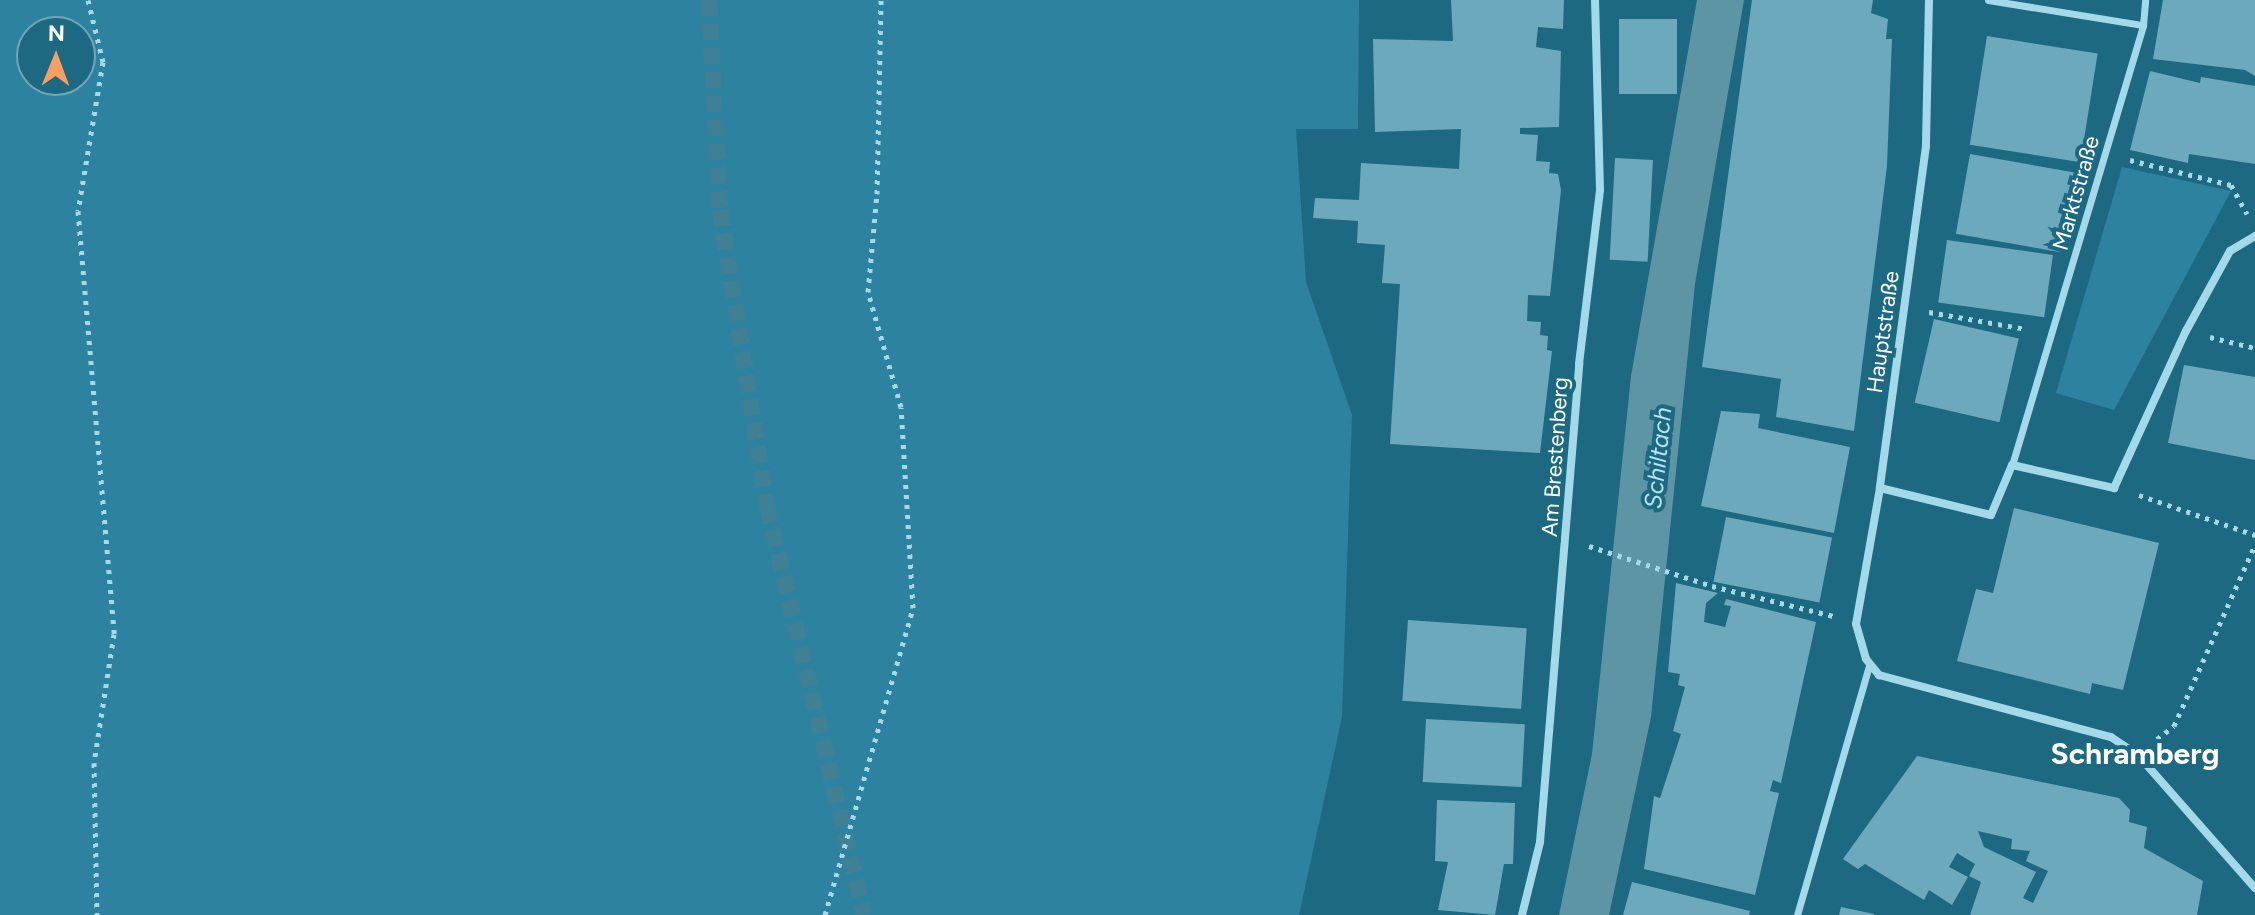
<!DOCTYPE html>
<meta charset="utf-8">
<style>
body{margin:0}
#map{position:relative;width:2255px;height:915px;overflow:hidden;background:#1d6982;font-family:Figtree,sans-serif}
div>[style]{position:absolute}
[style*='--x']{left:calc(var(--x)*1px);top:calc(var(--y)*1px);width:calc(var(--w)*1px);rotate:calc(var(--a)*1deg)}
.green>*{inset:0;background:#2d839f}
.water>*{inset:0;background:#5e95a5}
.building>*{inset:0;background:#6ca9bc;transform-origin:0 0}
.secondary-tunnel>*{height:16px;margin-top:-8px;transform-origin:0;background:repeating-linear-gradient(90deg,#3f8095 0 16px,transparent 0 24px)}
.path>*{height:5px;margin-top:-2.5px;transform-origin:0;background:repeating-linear-gradient(90deg,#a3d9e9 0 4px,transparent 0 10px)}
.pedestrian>*{height:7px;margin:-3.5px;padding:0 3.5px;transform-origin:3.5px;border-radius:3.5px;background:#a3d9e9}
.minor>*{height:8px;margin:-4px;padding:0 4px;transform-origin:4px;border-radius:4px;background:#a3d9e9}
span{translate:-50% -50%;white-space:nowrap;text-align:center;line-height:1.15;-webkit-text-stroke:8px #1d6982;paint-order:stroke}
.street-label{font-size:22px;color:#fff}
.water-label{font-size:24px;color:#b6e5f2;font-style:italic}
.district-label{font-size:30px;color:#fff;font-weight:700}
.north{position:absolute;left:16px;top:16px;width:80px;height:80px;box-sizing:border-box;background:#1d6982;border:2px solid #77a5b4;border-radius:50%;rotate:1deg;font-size:22px;font-weight:700;line-height:32px;text-align:center;color:#fff}
.north::after{content:'';display:block;margin:auto;width:28px;height:36px;background:#f99e62;clip-path:polygon(50% 0,100% 100%,50% 72%,0 100%)}
</style>
<div id="map">
<div class="green">
<i style="clip-path:polygon(evenodd,0 0,1359px 0,1358px 129px,1296px 129px,1306px 282px,1352px 415px,1342px 717px,1299px 915px,0 915px,0 0,80px 32px,80px 80px,32px 80px,32px 32px,80px 32px)"></i>
<i style="clip-path:polygon(2122px 167px,2231px 191px,2114px 410px,2056px 393px)"></i>
</div>
<div class="water">
<i style="clip-path:polygon(1697px 0,1744px 0,1695px 284px,1651px 717px,1609px 915px,1559px 915px,1592px 754px,1631px 376px)"></i>
</div>
<div class="building">
<i style="clip-path:polygon(1451px 0,1564px 0,1563px 29px,1538px 27px,1536px 47px,1561px 51px,1559px 127px,1520px 128px,1520px 134px,1538px 135px,1536px 161px,1550px 162px,1549px 173px,1558px 174px,1561px 190px,1550px 296px,1528px 295px,1527px 321px,1541px 322px,1540px 335px,1548px 336px,1547px 350px,1552px 351px,1540px 453px,1390px 444px,1400px 284px,1382px 283px,1385px 245px,1357px 243px,1358px 221px,1313px 218px,1315px 198px,1359px 200px,1361px 163px,1459px 169px,1461px 129px,1375px 132px,1373px 39px,1453px 41px)"></i>
<i style="clip-path:polygon(1752px 0,1873px 0,1871px 13px,1888px 19px,1886px 39px,1892px 39px,1887px 166px,1854px 431px,1776px 417px,1781px 379px,1702px 367px)"></i>
<i style="clip-path:polygon(2163px 0,2255px 0,2255px 76px,2245px 70px,2153px 59px)"></i>
<i style="left:1619px;top:19px;width:58px;height:75px"></i>
<i style="left:1987px;top:36px;width:112px;height:110px;rotate:9deg"></i>
<i style="clip-path:polygon(2150px 71px,2200px 83px,2201px 77px,2255px 86px,2255px 164px,2189px 154px,2188px 163px,2130px 150px)"></i>
<i style="left:1970px;top:154px;width:106px;height:81px;rotate:10deg"></i>
<i style="left:1615px;top:158px;width:38px;height:102px;rotate:3deg"></i>
<i style="left:1947px;top:240px;width:107px;height:63px;rotate:8deg"></i>
<i style="left:1934px;top:319px;width:87px;height:86px;rotate:13deg"></i>
<i style="clip-path:polygon(2184px 365px,2255px 377px,2255px 460px,2168px 443px)"></i>
<i style="clip-path:polygon(1721px 411px,1760px 414px,1758px 428px,1850px 447px,1834px 533px,1701px 506px)"></i>
<i style="clip-path:polygon(2014px 508px,2159px 543px,2123px 690px,2092px 683px,2090px 694px,1957px 661px,1976px 589px,1993px 593px)"></i>
<i style="left:1726px;top:517px;width:108px;height:66px;rotate:11deg"></i>
<i style="clip-path:polygon(1676px 583px,1718px 593px,1706px 603px,1704px 622px,1725px 627px,1731px 606px,1724px 605px,1726px 599px,1816px 622px,1781px 783px,1773px 780px,1770px 791px,1779px 793px,1755px 895px,1644px 869px,1654px 796px,1660px 798px,1681px 734px,1673px 731px,1685px 687px,1678px 685px,1680px 674px,1668px 672px)"></i>
<i style="left:1408px;top:620px;width:119px;height:81px;rotate:4deg"></i>
<i style="left:1426px;top:719px;width:99px;height:63px;rotate:3deg"></i>
<i style="clip-path:polygon(evenodd,1917px 756px,2119px 798px,2130px 810px,2129px 822px,2147px 827px,2144px 848px,2203px 881px,2197px 915px,1970px 915px,1981px 882px,1969px 876px,1975px 864px,1957px 853px,1949px 867px,1968px 877px,1952px 905px,1929px 890px,1924px 900px,1865px 864px,1858px 869px,1843px 859px,1917px 756px,1978px 831px,2012px 839px,2011px 849px,2030px 851px,2026px 861px,2048px 871px,2033px 903px,2023px 898px,2036px 872px,1984px 847px,1978px 831px)"></i>
<i style="clip-path:polygon(1437px 800px,1515px 803px,1513px 864px,1504px 864px,1495px 915px,1438px 910px,1448px 862px,1435px 861px)"></i>
<i style="clip-path:polygon(1632px 882px,1750px 911px,1749px 915px,1623px 915px)"></i>
<i style="clip-path:polygon(1841px 907px,1874px 914px,1874px 915px,1839px 915px)"></i>
</div>
<div class="secondary-tunnel">
<i style="--x:709;--y:0;--w:210;--a:87"></i>
<i style="--x:720;--y:210;--w:301;--a:81"></i>
<i style="--x:767;--y:507;--w:419;--a:76.6"></i>
</div>
<div class="path">
<i style="--x:88;--y:0;--w:64;--a:76.4"></i>
<i style="--x:103;--y:62;--w:151;--a:99.5"></i>
<i style="--x:78;--y:211;--w:425;--a:85.1"></i>
<i style="--x:114;--y:634;--w:131;--a:98.8"></i>
<i style="--x:94;--y:763;--w:152;--a:88.9"></i>
<i style="--x:2130;--y:160;--w:104;--a:13.9"></i>
<i style="--x:2231;--y:185;--w:33;--a:61"></i>
<i style="--x:1929;--y:312;--w:98;--a:9.9"></i>
<i style="--x:2210;--y:337;--w:46;--a:13.7"></i>
<i style="--x:2139;--y:495;--w:123;--a:19"></i>
<i style="--x:1589;--y:546;--w:129;--a:18"></i>
<i style="--x:1712;--y:586;--w:125;--a:13.9"></i>
<i style="--x:2157;--y:739;--w:21;--a:-37"></i>
<i style="--x:2174;--y:726;--w:198;--a:-65.9"></i>
<i style="--x:825;--y:915;--w:319;--a:-74"></i>
<i style="--x:913;--y:608;--w:201;--a:-93.4"></i>
<i style="--x:901;--y:407;--w:120;--a:-106"></i>
<i style="--x:868;--y:292;--w:98;--a:-84.8"></i>
<i style="--x:877;--y:194;--w:194;--a:-88.8"></i>
</div>
<div class="pedestrian">
<i style="--x:1988;--y:0;--w:157;--a:9.2"></i>
<i style="--x:2012;--y:465;--w:459;--a:-73.4"></i>
<i style="--x:2143;--y:25;--w:25;--a:-85"></i>
<i style="--x:1797;--y:915;--w:260;--a:-73.9"></i>
</div>
<div class="minor">
<i style="--x:1929;--y:0;--w:146;--a:91.2"></i>
<i style="--x:1926;--y:146;--w:345;--a:97.7"></i>
<i style="--x:1880;--y:488;--w:138;--a:100"></i>
<i style="--x:1856;--y:624;--w:36;--a:74"></i>
<i style="--x:1866;--y:659;--w:21;--a:51"></i>
<i style="--x:1879;--y:675;--w:240;--a:15"></i>
<i style="--x:2111;--y:737;--w:32;--a:34"></i>
<i style="--x:2138;--y:755;--w:177;--a:48.7"></i>
<i style="--x:1880;--y:488;--w:114;--a:13.7"></i>
<i style="--x:1991;--y:515;--w:54;--a:-67.2"></i>
<i style="--x:2012;--y:465;--w:105;--a:12.7"></i>
<i style="--x:2114;--y:488;--w:173;--a:-65.4"></i>
<i style="--x:2186;--y:331;--w:91;--a:-61.2"></i>
<i style="--x:2230;--y:251;--w:29;--a:-31"></i>
<i style="--x:1522;--y:915;--w:75;--a:-76.1"></i>
<i style="--x:1540;--y:842;--w:480;--a:-85.3"></i>
<i style="--x:1579;--y:364;--w:175;--a:-83.1"></i>
<i style="--x:1600;--y:190;--w:190;--a:-91.5"></i>
</div>
<div class="street-label">
<span style="left:2076px;top:193px;rotate:-74deg">Marktstraße</span>
<span style="left:1883px;top:332px;rotate:-82deg">Hauptstraße</span>
<span style="left:1555px;top:457px;rotate:-86deg">Am Brestenberg</span>
</div>
<div class="water-label">
<span style="left:1658px;top:458px;rotate:-84deg">Schiltach</span>
</div>
<div class="district-label">
<span style="left:2135px;top:754px">Schramberg</span>
</div>
<div class="north">N</div>
</div>
